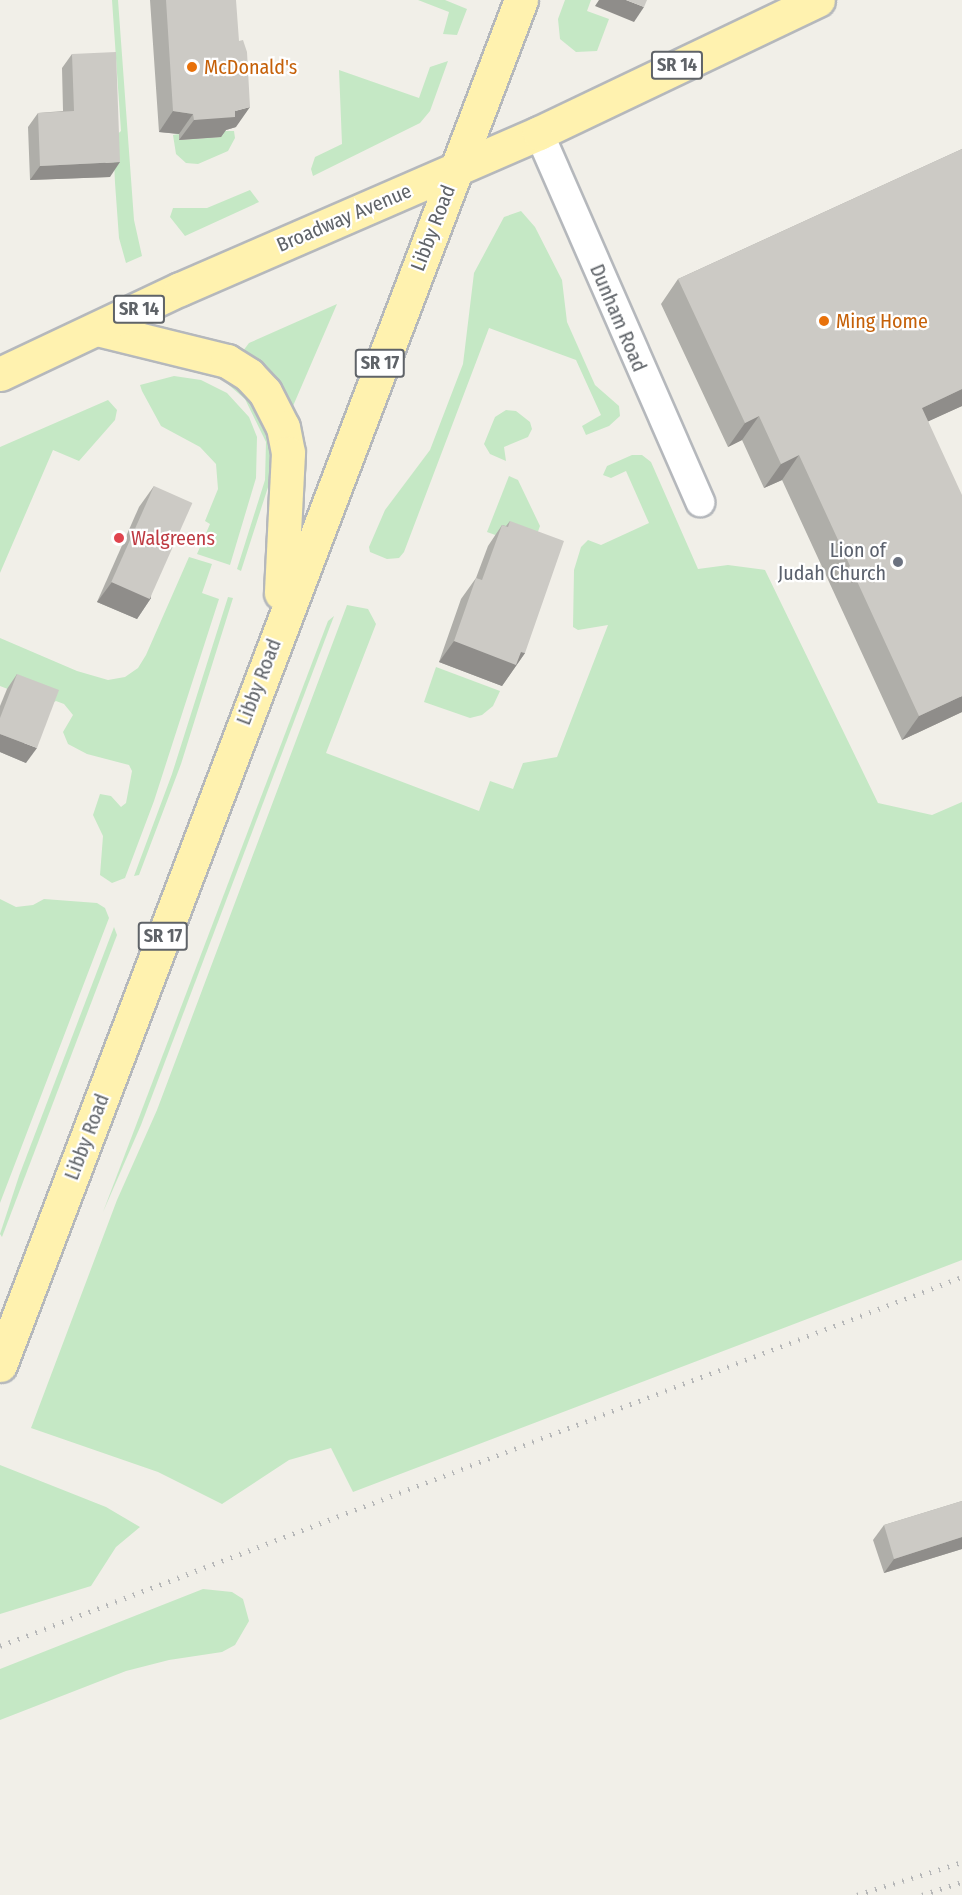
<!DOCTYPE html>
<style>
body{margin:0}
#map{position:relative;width:962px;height:1895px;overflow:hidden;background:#f1efe8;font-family:"Fira Sans Condensed",sans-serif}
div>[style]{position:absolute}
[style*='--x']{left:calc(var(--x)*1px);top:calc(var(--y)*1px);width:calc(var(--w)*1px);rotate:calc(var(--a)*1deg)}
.green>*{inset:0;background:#c5e8c5}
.roads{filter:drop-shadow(2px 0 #b5b8bc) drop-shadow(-2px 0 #b5b8bc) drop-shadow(0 2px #b5b8bc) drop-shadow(0 -2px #b5b8bc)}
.minor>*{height:28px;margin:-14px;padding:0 14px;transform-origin:14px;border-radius:14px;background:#fff}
.primary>*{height:33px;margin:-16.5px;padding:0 16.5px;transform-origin:16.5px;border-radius:16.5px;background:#fff2af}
.rail>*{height:4.5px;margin-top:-2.25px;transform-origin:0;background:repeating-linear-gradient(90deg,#b6b7b8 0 1.5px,transparent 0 9.5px)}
.wall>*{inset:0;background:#afaea9}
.shaded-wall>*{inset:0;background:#8f8d8a}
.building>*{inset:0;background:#cccac5;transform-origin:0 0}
.dots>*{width:16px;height:16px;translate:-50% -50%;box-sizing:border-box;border:3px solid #fff;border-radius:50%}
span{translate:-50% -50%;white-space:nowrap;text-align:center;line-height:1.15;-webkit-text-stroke:4.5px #fff;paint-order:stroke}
.shield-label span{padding:2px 4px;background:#fff;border:2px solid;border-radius:4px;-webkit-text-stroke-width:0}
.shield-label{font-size:18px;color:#5f6368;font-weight:700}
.food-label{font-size:20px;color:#c56008}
.left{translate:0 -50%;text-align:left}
.street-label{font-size:20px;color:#5f6368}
.health-label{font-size:20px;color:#be3a42}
.worship-label{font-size:20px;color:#5b616d}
.right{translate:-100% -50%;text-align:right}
</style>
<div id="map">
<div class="green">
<i style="clip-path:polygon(112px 0,118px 0,134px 220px,142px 256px,126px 263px,119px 238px,115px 183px,113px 138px,121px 131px)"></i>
<i style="clip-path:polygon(418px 0,445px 0,467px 9px,457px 35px,443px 34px,449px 12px)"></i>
<i style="clip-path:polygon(565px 0,591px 0,587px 11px,609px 19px,597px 51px,576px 52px,560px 39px,558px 19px)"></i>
<i style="clip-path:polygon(448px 61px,430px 111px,420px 123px,313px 176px,311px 169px,315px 157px,342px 144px,339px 70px,419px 98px,430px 67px)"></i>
<i style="clip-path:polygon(221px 131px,234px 131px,235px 138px,228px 151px,198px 164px,186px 163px,176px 154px,173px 135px,179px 134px,180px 140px,220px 137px)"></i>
<i style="clip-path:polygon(250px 190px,259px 202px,185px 236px,170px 217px,173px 208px,207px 208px)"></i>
<i style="clip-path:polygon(521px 211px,535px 227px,562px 280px,567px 322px,595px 385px,619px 406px,620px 416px,609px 426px,586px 435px,582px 426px,601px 415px,576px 360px,489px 328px,404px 552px,399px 558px,387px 559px,370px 552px,369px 547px,385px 510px,430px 450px,463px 364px,474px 273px,504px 217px)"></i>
<i style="clip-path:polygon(337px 304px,293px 406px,271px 374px,243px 351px,249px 343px)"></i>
<i style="clip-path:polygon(197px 365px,216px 371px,249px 395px,271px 441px,270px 481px,241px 571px,237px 569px,265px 480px,266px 442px,245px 399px,223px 380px,195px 370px)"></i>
<i style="clip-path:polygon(174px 376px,201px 380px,227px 393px,249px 417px,257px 437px,256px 478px,230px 565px,197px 554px,210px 524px,205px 521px,218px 489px,216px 464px,200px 447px,161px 426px,142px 391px,140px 385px)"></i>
<i style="clip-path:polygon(108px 400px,117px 410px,115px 420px,79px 461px,53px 450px,0 573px,0 447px)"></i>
<i style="clip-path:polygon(516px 411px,530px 422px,532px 429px,528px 437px,504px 447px,506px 461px,490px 454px,484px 444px,495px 417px,506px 410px)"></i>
<i style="clip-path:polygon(632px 455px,642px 455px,651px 462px,698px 569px,728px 565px,765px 570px,878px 803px,932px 815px,962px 802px,962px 1260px,353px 1492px,331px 1448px,289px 1460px,222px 1504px,158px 1472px,31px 1428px,117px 1200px,157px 1110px,347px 605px,368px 609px,376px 624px,326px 753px,479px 811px,490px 781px,513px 789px,523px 763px,557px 757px,608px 625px,578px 630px,573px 627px,574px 570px,581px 547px,588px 540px,601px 545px,649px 523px,626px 471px,611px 478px,603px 475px,607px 466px)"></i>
<i style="clip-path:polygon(509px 476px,518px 480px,540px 526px,532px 548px,487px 532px)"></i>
<i style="clip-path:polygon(189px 557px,212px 564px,202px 593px,219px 599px,154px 801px,125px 878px,112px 883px,100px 875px,103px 836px,93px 815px,100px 794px,111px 796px,121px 807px,126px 803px,132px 771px,129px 765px,87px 754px,68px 744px,63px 732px,73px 715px,64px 704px,56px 701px,49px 705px,0 686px,0 638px,77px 671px,108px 680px,125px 677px,138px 668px,146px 655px)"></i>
<i style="clip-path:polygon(228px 597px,233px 598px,181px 764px,139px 875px,134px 876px,172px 774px)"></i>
<i style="clip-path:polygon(334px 616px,141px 1125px,103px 1212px,328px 621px)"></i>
<i style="clip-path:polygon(436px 667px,500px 691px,493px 706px,482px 715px,470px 718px,424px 702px)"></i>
<i style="clip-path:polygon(0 899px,16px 907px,33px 905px,44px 899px,97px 903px,105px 908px,109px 918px,0 1203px)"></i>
<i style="clip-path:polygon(114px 927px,117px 935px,2px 1237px,0 1234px,19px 1176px)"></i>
<i style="clip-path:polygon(0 1465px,106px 1507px,140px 1527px,116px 1547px,91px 1586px,0 1614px)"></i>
<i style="clip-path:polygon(203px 1589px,232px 1592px,243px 1599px,249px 1621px,235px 1645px,222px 1652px,169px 1660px,126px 1671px,0 1720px,0 1669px)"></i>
</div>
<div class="roads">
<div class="minor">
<i style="--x:539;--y:133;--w:403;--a:66.4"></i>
</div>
<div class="primary">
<i style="--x:97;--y:329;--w:134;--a:13.8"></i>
<i style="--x:227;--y:361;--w:26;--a:32"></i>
<i style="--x:249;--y:375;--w:23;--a:47"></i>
<i style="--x:265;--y:392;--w:39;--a:63"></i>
<i style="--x:283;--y:427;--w:26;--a:79"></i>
<i style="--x:288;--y:453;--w:140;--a:92.9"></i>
<i style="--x:0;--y:374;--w:199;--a:-25.3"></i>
<i style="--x:180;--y:289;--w:391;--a:-23.5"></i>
<i style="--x:539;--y:133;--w:309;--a:-25.5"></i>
<i style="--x:0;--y:1365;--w:1461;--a:-69.11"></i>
</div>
</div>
<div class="rail">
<i style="--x:0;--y:1646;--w:1030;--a:-20.99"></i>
<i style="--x:857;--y:1895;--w:110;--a:-17.4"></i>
<i style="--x:922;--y:1895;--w:42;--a:-18"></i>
</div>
<div class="wall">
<i style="clip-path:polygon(150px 0,236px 0,236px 127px,226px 130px,221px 137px,179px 140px,179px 134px,159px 132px)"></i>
<i style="clip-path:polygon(72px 54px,110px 177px,30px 180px,28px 127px,38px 113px,63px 111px,62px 68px)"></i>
<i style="clip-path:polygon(962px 149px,962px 406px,928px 421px,962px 712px,902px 740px,782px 480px,764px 488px,742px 440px,728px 447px,661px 304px,678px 279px)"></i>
<i style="clip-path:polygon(154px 486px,151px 598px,137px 619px,97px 602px,139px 507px)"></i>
<i style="clip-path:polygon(510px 521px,525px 653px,502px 686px,439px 662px,461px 599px,476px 578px,488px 546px,502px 525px,506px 526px)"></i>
<i style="clip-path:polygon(17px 674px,26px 763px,0 752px,0 706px,7px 689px)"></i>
<i style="clip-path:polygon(962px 1501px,962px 1549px,884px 1573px,873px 1540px,884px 1525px)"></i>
</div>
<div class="shaded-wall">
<i style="clip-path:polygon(599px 0,626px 0,644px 7px,634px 22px,595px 6px)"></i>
<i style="clip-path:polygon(250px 107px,236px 127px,226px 130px,221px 137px,179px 140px,194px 120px,235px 111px)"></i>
<i style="clip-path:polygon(173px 111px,193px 114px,179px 134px,159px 132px)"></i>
<i style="clip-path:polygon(120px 162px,110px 177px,30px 180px,40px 166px)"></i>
<i style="clip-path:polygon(962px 389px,962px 406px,905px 432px,922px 408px)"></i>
<i style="clip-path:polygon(759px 416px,742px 440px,728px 447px,745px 423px)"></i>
<i style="clip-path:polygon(799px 455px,782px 480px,764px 488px,781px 464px)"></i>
<i style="clip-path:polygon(112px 582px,151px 598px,137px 619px,97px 602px)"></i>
<i style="clip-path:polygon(454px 641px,521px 652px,525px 653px,502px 686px,439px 662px)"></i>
<i style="clip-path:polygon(962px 696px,962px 712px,902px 740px,919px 716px)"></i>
<i style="clip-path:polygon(0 734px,37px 748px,26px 763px,0 752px)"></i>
<i style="clip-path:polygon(962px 1537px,962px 1549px,884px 1573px,894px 1559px)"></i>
</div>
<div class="building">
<i style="clip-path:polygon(166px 0,236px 0,239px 41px,243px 40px,247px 52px,250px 107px,235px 111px,235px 117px,194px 120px,193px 114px,173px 111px)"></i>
<i style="clip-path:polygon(626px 0,647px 0,644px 7px)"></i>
<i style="clip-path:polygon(116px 52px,120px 162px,40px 166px,38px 113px,74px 111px,72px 54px)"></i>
<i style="clip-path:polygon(962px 149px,962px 389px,922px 408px,962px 495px,962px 696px,919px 716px,799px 455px,781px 464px,759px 416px,745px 423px,678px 279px)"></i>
<i style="left:154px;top:486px;width:42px;height:105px;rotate:24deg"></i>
<i style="clip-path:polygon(510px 521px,564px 541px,525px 653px,521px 652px,516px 665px,454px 641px,476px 578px,482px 580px,502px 525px,508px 527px)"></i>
<i style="clip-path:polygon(17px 674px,59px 690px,37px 748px,0 734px,0 718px)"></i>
<i style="clip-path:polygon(962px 1501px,962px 1537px,894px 1559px,884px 1525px)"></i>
</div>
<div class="dots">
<i style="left:192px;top:67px;background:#e8710a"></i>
<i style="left:824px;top:321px;background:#e8710a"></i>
<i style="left:119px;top:538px;background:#e0444e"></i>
<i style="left:898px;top:562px;background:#6b7280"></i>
</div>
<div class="shield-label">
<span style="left:677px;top:65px">SR 14</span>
<span style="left:139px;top:309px">SR 14</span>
<span style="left:380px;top:363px">SR 17</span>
<span style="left:163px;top:936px">SR 17</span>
</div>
<div class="food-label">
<span class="left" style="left:204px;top:67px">McDonald's</span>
<span class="left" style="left:836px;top:321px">Ming Home</span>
</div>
<div class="street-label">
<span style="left:344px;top:218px;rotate:-23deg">Broadway Avenue</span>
<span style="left:433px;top:228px;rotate:-69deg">Libby Road</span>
<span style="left:618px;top:318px;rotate:67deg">Dunham Road</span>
<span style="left:259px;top:682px;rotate:-69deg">Libby Road</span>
<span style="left:87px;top:1137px;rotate:-69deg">Libby Road</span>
</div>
<div class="health-label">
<span class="left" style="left:131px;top:538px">Walgreens</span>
</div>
<div class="worship-label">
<span class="right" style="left:886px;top:562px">Lion of<br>Judah Church</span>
</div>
</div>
